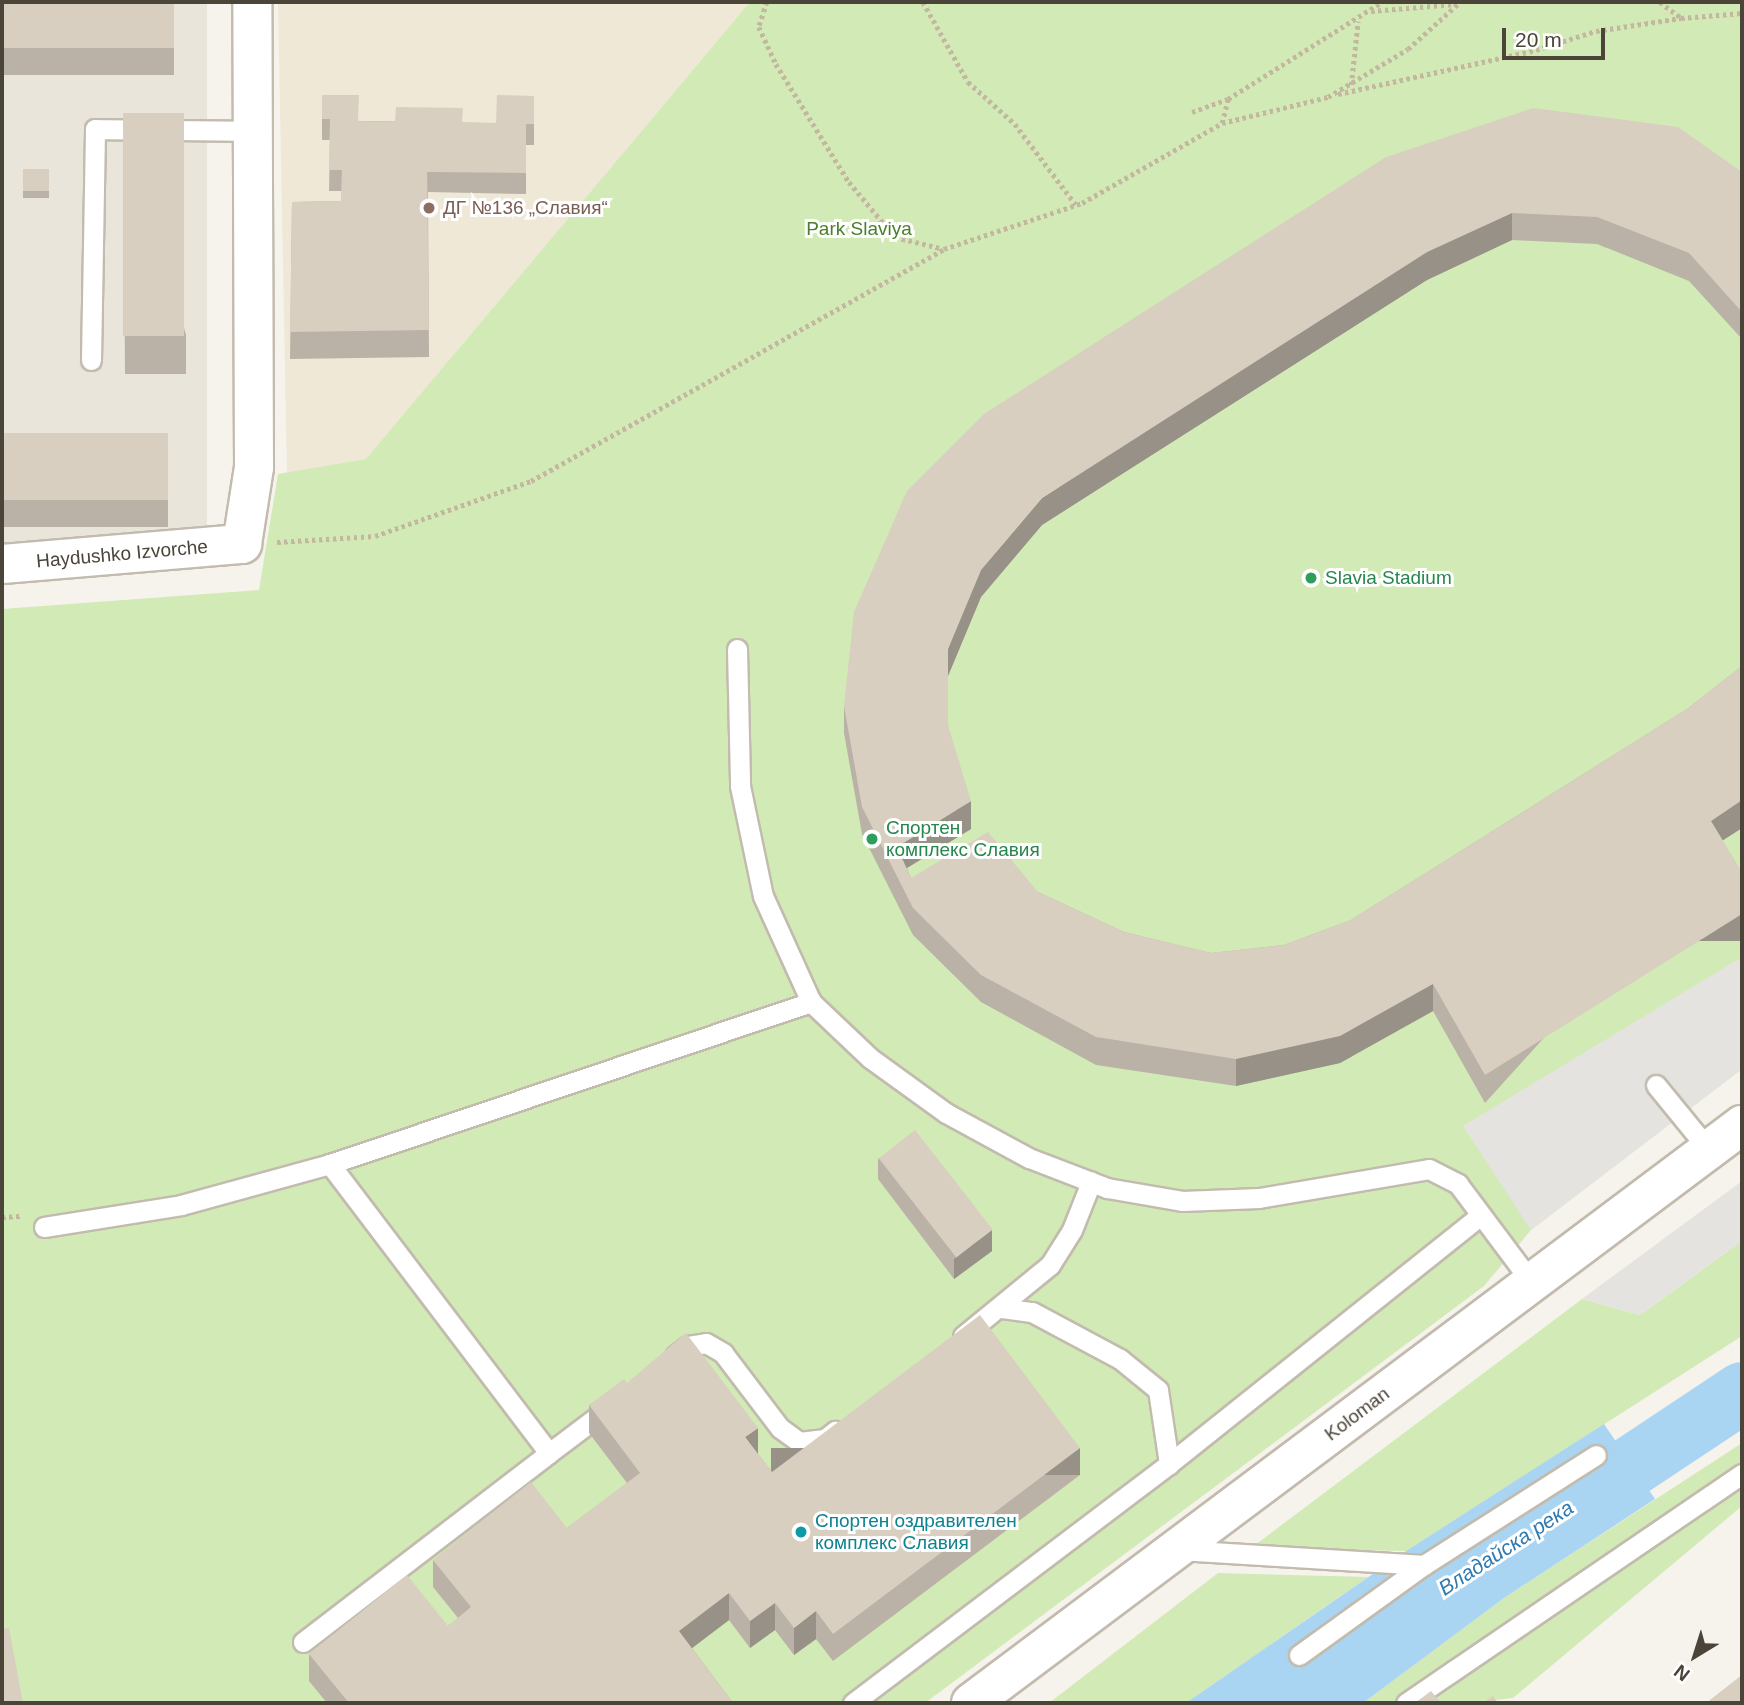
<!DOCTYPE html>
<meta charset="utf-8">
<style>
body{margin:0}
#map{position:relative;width:1744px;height:1705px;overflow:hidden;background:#f6f3ec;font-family:Helvetica,sans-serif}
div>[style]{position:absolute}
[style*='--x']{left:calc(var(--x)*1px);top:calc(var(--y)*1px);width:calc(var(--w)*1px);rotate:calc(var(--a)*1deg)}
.residential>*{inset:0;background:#eae5da;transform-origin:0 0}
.education>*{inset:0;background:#efe8d6}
.green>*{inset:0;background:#d2eab5}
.parking>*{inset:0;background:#e5e3e0}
.water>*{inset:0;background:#a9d4f2}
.river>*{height:61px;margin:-30.5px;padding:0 30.5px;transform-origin:30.5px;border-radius:30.5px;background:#a9d4f2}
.path>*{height:4.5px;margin-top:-2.25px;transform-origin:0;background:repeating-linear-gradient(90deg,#c4b79f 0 3.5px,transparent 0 7px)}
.roads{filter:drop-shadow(2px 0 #c2bbae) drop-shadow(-2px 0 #c2bbae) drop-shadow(0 2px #c2bbae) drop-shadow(0 -2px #c2bbae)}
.service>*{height:19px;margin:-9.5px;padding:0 9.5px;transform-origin:9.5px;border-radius:9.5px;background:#fff}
.minor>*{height:38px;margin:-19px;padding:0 19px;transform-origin:19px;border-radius:19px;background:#fff}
.wall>*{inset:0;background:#bab2a6;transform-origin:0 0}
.shaded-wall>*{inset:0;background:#979187;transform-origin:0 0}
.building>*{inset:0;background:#d8cfc1;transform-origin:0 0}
.dots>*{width:19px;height:19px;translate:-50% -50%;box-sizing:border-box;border:4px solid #fff;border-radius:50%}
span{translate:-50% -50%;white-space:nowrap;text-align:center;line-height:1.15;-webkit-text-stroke:6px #fff;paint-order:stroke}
.education-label{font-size:19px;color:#785e54}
.left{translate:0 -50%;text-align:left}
.park-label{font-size:19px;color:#4a7f2a}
.street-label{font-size:19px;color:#4b4439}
.leisure-label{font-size:19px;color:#27864d}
.culture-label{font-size:19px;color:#0d838f}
.water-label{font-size:21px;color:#2e7ab2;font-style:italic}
.frame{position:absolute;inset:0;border:4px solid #4b4439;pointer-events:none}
.north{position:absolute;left:1660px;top:1621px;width:70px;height:70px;-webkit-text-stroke:5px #fff;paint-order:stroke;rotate:218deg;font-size:19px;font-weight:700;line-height:28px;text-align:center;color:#4b4439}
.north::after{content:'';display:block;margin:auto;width:24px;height:32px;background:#4b4439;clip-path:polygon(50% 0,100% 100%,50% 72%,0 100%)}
.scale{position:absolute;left:1502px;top:28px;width:103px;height:32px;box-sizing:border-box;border:4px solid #4b4439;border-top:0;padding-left:9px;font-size:21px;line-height:24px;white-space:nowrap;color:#4b4439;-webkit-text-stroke:5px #fff;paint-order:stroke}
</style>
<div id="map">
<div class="residential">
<i style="left:2px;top:2px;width:205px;height:546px"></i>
</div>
<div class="education">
<i style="clip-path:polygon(278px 2px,750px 2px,366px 459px,287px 474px)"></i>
</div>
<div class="green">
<i style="clip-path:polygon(750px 2px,1742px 2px,1742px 1069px,1531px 1230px,1484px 1286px,925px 1703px,2px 1703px,2px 609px,259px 590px,278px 474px,366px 459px)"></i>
<i style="clip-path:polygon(1742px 1241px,1742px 1336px,1406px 1551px,1251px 1548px,1582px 1299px,1640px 1315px)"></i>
<i style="clip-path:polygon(1742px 1443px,1742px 1506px,1513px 1698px,1469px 1703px,1363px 1703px,1504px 1598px)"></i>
<i style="clip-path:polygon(1218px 1573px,1368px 1577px,1186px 1703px,1049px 1703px)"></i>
</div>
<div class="parking">
<i style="clip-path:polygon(1742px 957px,1742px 1069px,1531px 1230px,1463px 1126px)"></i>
<i style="clip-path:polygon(1742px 1181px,1742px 1241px,1640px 1315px,1582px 1299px)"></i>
</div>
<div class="water">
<i style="clip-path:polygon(1604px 1424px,1655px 1499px,1504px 1598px,1363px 1703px,1186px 1703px,1406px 1551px)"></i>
</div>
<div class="river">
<i style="--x:1563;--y:1511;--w:215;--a:-33.6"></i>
</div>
<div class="path">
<i style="--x:767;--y:2;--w:26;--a:108"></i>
<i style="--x:759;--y:27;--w:41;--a:65.3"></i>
<i style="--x:776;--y:64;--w:139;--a:58.3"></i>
<i style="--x:849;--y:182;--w:72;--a:50.1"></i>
<i style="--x:895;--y:237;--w:50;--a:13.8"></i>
<i style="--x:944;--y:249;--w:145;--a:-18.4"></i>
<i style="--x:1082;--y:203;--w:161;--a:-29.7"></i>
<i style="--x:1222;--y:123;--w:109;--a:-13.8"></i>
<i style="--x:1328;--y:97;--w:93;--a:-31"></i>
<i style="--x:1408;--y:49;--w:70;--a:-42.1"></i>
<i style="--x:923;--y:2;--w:92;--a:60.6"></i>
<i style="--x:968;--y:82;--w:63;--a:41.8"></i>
<i style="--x:1015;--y:124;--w:101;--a:53"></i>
<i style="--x:1660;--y:2;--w:26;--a:37"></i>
<i style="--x:1681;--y:18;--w:61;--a:-4.7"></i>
<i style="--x:1371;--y:11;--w:85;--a:-4.7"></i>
<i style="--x:1351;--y:85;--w:64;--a:-83.8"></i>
<i style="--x:1338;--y:94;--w:203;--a:-12.5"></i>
<i style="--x:1536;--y:50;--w:63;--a:-17.6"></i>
<i style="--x:1596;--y:31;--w:86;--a:-8.7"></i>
<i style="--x:1192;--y:112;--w:38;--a:-20"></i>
<i style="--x:1222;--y:123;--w:25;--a:-76"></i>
<i style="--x:1228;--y:99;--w:182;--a:-32.2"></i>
<i style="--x:277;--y:542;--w:98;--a:-3.5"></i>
<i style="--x:375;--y:536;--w:165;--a:-19.4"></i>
<i style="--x:531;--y:481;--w:474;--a:-29.3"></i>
<i style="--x:2;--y:1217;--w:18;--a:-3"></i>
</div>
<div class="roads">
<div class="service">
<i style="--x:91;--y:360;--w:231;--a:-89"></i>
<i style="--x:95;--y:129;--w:157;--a:0.7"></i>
<i style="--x:737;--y:649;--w:137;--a:88.7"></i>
<i style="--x:740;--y:786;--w:112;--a:78.2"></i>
<i style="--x:763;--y:896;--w:116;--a:65.6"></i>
<i style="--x:811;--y:1002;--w:81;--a:43.5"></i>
<i style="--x:870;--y:1058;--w:94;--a:35.9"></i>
<i style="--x:946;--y:1113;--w:94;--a:28.5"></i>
<i style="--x:1029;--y:1158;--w:84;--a:21"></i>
<i style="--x:1107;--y:1188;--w:76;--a:9.8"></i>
<i style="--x:1182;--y:1201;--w:77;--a:-2.2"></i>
<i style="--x:1259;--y:1198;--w:172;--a:-9.7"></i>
<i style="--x:1429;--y:1169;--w:33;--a:27"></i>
<i style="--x:1458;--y:1184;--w:124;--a:53.2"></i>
<i style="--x:1656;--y:1085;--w:84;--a:50.8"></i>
<i style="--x:44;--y:1227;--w:139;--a:-9.1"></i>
<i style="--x:181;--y:1205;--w:155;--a:-15.4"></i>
<i style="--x:330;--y:1164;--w:508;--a:-18.61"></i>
<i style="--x:1002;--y:1308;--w:30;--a:8"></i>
<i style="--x:1032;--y:1312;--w:100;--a:28.1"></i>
<i style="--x:1120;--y:1359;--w:49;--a:39.2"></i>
<i style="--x:1158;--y:1390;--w:75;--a:81.5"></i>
<i style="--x:963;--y:1336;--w:112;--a:-39.2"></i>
<i style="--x:1050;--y:1265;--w:41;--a:-57.8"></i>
<i style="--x:1072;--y:1230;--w:52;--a:-68.4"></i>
<i style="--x:675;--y:1356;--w:16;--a:-38"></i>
<i style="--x:688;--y:1346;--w:18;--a:-9"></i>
<i style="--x:706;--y:1343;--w:20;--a:30"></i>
<i style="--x:723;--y:1353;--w:94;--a:52.8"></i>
<i style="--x:780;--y:1428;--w:24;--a:36"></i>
<i style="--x:799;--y:1442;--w:26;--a:-7"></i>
<i style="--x:825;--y:1439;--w:13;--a:-39"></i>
<i style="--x:549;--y:1453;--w:76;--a:-37"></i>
<i style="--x:1180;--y:1550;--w:244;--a:3.5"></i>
<i style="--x:1424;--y:1565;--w:204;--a:-32.6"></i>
<i style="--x:303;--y:1642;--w:310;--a:-37.5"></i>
<i style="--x:549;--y:1453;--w:363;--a:-127.2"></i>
<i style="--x:1299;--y:1655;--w:154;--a:-35.8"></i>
<i style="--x:853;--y:1703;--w:396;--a:-37.1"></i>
<i style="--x:1169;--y:1464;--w:399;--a:-38.6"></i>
<i style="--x:1406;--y:1703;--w:407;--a:-34.3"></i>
</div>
<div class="minor">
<i style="--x:2;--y:564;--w:241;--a:-4.8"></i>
<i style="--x:242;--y:544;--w:78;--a:-81.1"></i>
<i style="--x:254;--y:467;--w:465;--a:-90.2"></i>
<i style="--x:971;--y:1703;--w:964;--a:-36.86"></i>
</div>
</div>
<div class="wall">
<i style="left:2px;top:2px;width:172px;height:73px"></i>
<i style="clip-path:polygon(322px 95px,359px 121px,496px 123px,534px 96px,534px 145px,526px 145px,526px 194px,428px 192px,429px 357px,290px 359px,292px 202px,341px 201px,342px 191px,329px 191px,330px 140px,322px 140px)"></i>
<i style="clip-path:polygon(123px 113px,186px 335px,186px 374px,125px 374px)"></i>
<i style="clip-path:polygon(1386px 157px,1742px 172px,1742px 339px,1689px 281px,1597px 244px,1512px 240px,1427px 280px,1042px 525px,981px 597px,948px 676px,948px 726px,971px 829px,907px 868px,911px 878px,1038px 892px,1124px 932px,1211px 953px,1284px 945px,1351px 920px,1687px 709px,1742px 666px,1742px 828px,1723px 840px,1485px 1103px,1433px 1011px,1340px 1063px,1236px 1086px,1096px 1065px,981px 1002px,913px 935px,862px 834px,844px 733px,844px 706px)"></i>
<i style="left:49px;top:169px;width:29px;height:26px;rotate:90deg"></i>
<i style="left:168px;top:433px;width:94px;height:166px;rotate:90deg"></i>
<i style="clip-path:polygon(878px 1158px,992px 1251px,954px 1279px,878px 1179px)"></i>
<i style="clip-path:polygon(627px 1383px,758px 1454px,772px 1472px,1080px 1475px,833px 1661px,816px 1639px,794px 1655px,775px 1630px,750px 1648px,729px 1620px,692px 1648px,733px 1703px,327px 1703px,309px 1681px,309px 1654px,448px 1626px,458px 1618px,433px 1587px,433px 1560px,567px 1528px,627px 1483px,589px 1433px,589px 1405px)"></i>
</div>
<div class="shaded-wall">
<i style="clip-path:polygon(1512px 213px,1512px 240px,1427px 280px,1042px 525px,981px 597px,948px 676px,948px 649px,981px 570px,1042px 498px,1427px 252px)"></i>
<i style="clip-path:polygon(1742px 800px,1742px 828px,1711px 848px,1711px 821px)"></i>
<i style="clip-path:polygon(971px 801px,971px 829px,897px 874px,897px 847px)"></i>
<i style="left:1742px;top:914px;width:27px;height:303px;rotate:90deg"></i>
<i style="clip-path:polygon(1433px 984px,1433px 1011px,1340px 1063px,1236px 1086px,1236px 1059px)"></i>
<i style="clip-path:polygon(992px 1230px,992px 1251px,954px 1279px,954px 1259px)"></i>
<i style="clip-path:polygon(758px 1428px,758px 1455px,745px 1437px)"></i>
<i style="left:1080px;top:1448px;width:27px;height:309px;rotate:90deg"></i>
<i style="clip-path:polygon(729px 1593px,729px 1620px,679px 1658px,679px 1631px)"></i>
<i style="clip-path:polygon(775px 1603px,775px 1630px,750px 1648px,750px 1621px)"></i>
<i style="clip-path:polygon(816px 1611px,816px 1639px,794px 1655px,794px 1628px)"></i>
</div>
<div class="building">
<i style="left:2px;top:2px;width:172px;height:46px"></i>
<i style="clip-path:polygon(322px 95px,359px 95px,358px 121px,395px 122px,396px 107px,463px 108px,462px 123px,496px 123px,497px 95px,534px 96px,534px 124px,526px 124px,526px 173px,427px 172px,427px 164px,342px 164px,342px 170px,329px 170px,330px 119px,322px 119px)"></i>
<i style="clip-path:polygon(1533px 108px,1678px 127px,1742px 172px,1742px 312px,1689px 253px,1597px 217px,1512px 213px,1427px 252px,1042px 498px,981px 570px,948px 649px,948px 725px,971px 801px,897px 847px,911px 878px,988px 832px,1038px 892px,1124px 932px,1211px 953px,1284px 945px,1351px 920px,1687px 709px,1742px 666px,1742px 800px,1711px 821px,1742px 872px,1742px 914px,1485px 1075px,1433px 984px,1340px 1036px,1236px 1059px,1096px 1037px,981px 975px,913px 908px,862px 807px,844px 706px,854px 612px,907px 491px,984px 414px,1386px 157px)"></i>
<i style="left:123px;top:113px;width:61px;height:223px"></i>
<i style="clip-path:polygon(342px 164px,427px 164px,429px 330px,290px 332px,292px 202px,341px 201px)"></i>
<i style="left:49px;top:169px;width:22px;height:26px;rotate:90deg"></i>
<i style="left:168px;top:433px;width:67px;height:166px;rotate:90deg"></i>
<i style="left:915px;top:1130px;width:126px;height:46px;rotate:52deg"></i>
<i style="clip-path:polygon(980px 1315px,1080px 1448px,833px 1634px,816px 1611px,794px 1628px,775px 1603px,750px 1621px,729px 1593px,679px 1631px,733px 1703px,349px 1703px,309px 1654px,407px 1575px,448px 1626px,471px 1607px,433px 1560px,531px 1482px,567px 1528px,640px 1473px,589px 1405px,624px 1379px,627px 1383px,686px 1333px,758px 1428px,745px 1437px,772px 1472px)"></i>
<i style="clip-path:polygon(9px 1628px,23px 1703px,2px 1703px,2px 1629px)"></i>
<i style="clip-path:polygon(1742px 1675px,1742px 1703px,1706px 1703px)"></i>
<i style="clip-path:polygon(1431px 1691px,1441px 1703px,1415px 1703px)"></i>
<i style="clip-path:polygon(1493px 1696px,1498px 1703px,1483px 1703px)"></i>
</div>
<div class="dots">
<i style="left:429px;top:208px;background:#8d6e63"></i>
<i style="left:1311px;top:578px;background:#2e9e5b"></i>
<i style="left:872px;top:839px;background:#2e9e5b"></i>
<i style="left:801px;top:1532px;background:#0f9aa8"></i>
</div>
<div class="education-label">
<span class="left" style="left:443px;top:208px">ДГ №136 „Славия“</span>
</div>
<div class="park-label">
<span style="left:859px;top:229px">Park Slaviya</span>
</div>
<div class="street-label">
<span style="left:122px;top:554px;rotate:-5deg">Haydushko Izvorche</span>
<span style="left:1357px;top:1414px;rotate:-37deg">Koloman</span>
</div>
<div class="leisure-label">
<span class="left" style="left:1325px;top:578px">Slavia Stadium</span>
<span class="left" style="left:886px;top:839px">Спортен<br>комплекс Славия</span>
</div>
<div class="culture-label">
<span class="left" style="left:815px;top:1532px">Спортен оздравителен<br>комплекс Славия</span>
</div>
<div class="water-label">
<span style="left:1506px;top:1548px;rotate:-33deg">Владайска река</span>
</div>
<div class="frame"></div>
<div class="north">N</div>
<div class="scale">20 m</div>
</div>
